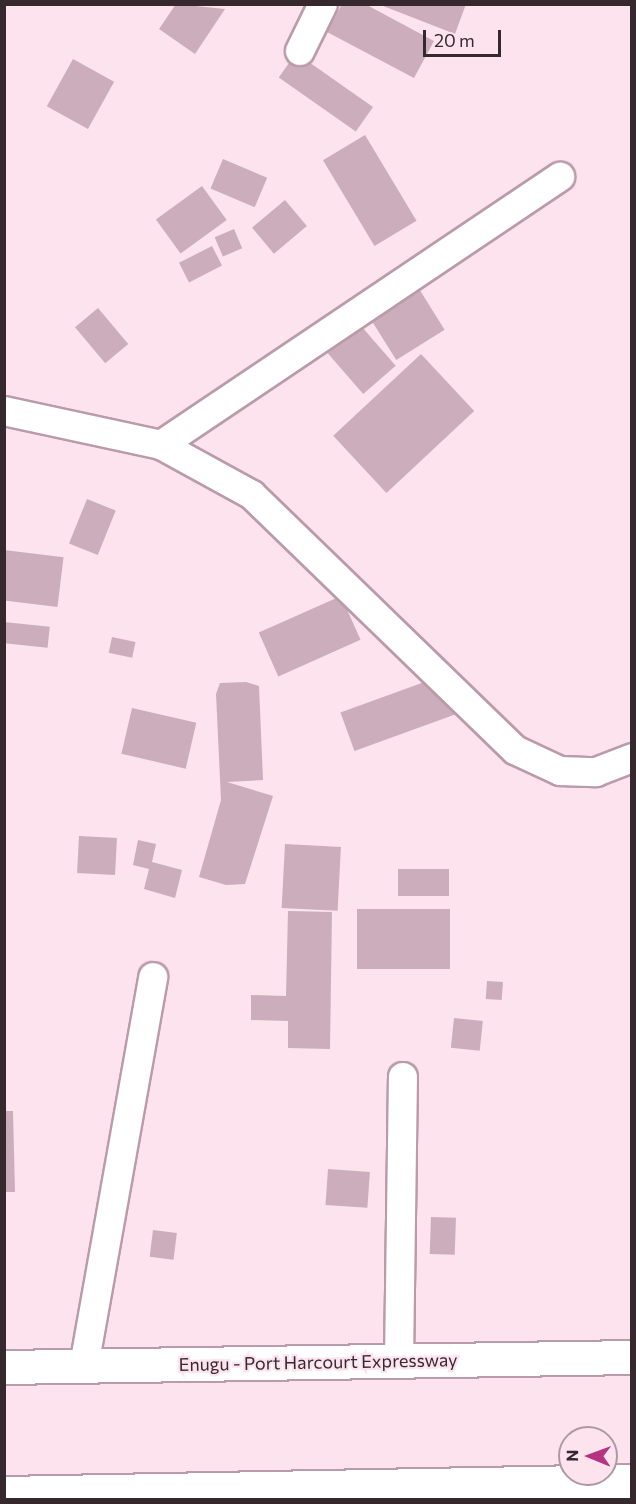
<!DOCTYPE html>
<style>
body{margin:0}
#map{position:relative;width:636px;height:1504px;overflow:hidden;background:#fde3ee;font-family:Commissioner,sans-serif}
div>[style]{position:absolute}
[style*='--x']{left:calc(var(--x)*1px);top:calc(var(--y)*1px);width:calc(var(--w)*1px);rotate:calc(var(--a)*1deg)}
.building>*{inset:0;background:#ccadbb;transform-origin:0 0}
.roads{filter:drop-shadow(2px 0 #ba9ba9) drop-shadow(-2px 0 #ba9ba9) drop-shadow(0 2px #ba9ba9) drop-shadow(0 -2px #ba9ba9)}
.minor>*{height:28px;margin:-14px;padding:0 14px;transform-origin:14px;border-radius:14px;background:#fff}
.trunk>*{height:33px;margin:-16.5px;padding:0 16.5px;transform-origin:16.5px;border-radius:16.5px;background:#fff}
span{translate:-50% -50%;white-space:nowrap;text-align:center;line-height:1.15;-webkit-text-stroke:4.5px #fde3ee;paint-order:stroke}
.street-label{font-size:18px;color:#35292e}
.frame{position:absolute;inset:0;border:6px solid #35292e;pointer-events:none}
.north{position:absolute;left:558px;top:1426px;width:60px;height:60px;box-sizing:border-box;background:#fde3ee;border:2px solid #ad99a1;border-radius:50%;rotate:271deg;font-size:16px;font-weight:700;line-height:24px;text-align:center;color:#35292e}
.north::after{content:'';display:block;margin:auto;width:21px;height:27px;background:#b5347f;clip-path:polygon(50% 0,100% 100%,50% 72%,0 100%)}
.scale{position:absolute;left:423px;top:30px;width:78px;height:27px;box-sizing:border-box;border:3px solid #35292e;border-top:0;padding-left:8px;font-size:18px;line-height:21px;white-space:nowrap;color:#35292e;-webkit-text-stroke:4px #fde3ee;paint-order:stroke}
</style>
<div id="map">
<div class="building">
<i style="clip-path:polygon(176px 4px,225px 9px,195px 54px,159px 29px)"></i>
<i style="clip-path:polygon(342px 4px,365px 4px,434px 41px,414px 78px,327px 32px)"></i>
<i style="clip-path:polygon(378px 4px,466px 4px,455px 34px)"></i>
<i style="left:296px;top:53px;width:94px;height:30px;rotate:35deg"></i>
<i style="left:73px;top:59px;width:47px;height:54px;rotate:29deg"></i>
<i style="left:365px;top:135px;width:100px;height:49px;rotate:59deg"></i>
<i style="left:223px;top:159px;width:48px;height:32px;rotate:23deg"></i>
<i style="left:202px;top:186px;width:42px;height:57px;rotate:54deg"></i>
<i style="left:285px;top:200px;width:34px;height:43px;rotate:50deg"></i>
<i style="left:234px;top:229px;width:21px;height:21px;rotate:67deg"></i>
<i style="left:212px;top:246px;width:22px;height:37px;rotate:63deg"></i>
<i style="left:416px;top:284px;width:54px;height:57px;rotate:58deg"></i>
<i style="left:98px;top:308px;width:47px;height:30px;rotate:50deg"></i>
<i style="left:355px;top:319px;width:62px;height:43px;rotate:49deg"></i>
<i style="left:421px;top:354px;width:78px;height:120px;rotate:47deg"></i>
<i style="left:87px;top:499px;width:31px;height:48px;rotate:22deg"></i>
<i style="left:4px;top:550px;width:60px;height:50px;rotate:7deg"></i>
<i style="left:341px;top:596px;width:48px;height:90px;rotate:66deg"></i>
<i style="left:4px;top:622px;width:46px;height:21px;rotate:6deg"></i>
<i style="left:112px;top:637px;width:24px;height:16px;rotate:12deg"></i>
<i style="left:441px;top:676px;width:41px;height:107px;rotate:70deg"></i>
<i style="clip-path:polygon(246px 682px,259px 686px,263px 780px,227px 782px,273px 796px,245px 884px,226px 885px,199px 877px,221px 800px,216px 694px,220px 683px)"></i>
<i style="left:132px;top:708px;width:66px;height:47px;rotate:13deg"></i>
<i style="left:79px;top:836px;width:38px;height:37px;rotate:3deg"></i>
<i style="clip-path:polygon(138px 840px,156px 844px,152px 862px,182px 870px,175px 898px,144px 889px,149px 869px,133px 865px)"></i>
<i style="left:285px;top:844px;width:56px;height:64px;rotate:3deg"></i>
<i style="left:398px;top:869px;width:51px;height:27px"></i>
<i style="left:357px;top:909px;width:93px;height:60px"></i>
<i style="clip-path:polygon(288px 911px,332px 912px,330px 1049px,288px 1048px,288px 1021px,251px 1020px,251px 995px,286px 996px)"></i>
<i style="left:487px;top:981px;width:16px;height:18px;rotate:4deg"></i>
<i style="left:454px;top:1018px;width:29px;height:30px;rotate:6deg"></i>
<i style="clip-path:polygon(4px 1111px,13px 1111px,15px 1192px,4px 1192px)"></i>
<i style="left:328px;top:1169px;width:42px;height:36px;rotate:4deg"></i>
<i style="left:431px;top:1217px;width:25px;height:37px;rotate:2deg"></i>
<i style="left:153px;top:1230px;width:24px;height:27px;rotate:7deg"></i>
</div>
<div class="roads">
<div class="minor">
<i style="--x:300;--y:51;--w:52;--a:-63.9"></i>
<i style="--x:4;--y:411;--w:161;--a:12.2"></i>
<i style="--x:161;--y:445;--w:104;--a:28.8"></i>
<i style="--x:252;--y:495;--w:366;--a:44.1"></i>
<i style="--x:515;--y:750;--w:50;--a:25"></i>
<i style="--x:560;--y:771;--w:36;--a:2"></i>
<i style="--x:596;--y:772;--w:39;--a:-21"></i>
<i style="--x:161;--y:445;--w:481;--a:-33.9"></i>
<i style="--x:399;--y:1361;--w:284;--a:-89.2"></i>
<i style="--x:84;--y:1366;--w:395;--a:-79.9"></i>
</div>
<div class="trunk">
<i style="--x:4;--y:1367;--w:628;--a:-0.91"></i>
<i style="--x:4;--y:1493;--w:628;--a:-1.09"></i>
</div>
</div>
<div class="street-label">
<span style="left:318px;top:1362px;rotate:-1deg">Enugu - Port Harcourt Expressway</span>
</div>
<div class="frame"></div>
<div class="north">N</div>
<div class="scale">20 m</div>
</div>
